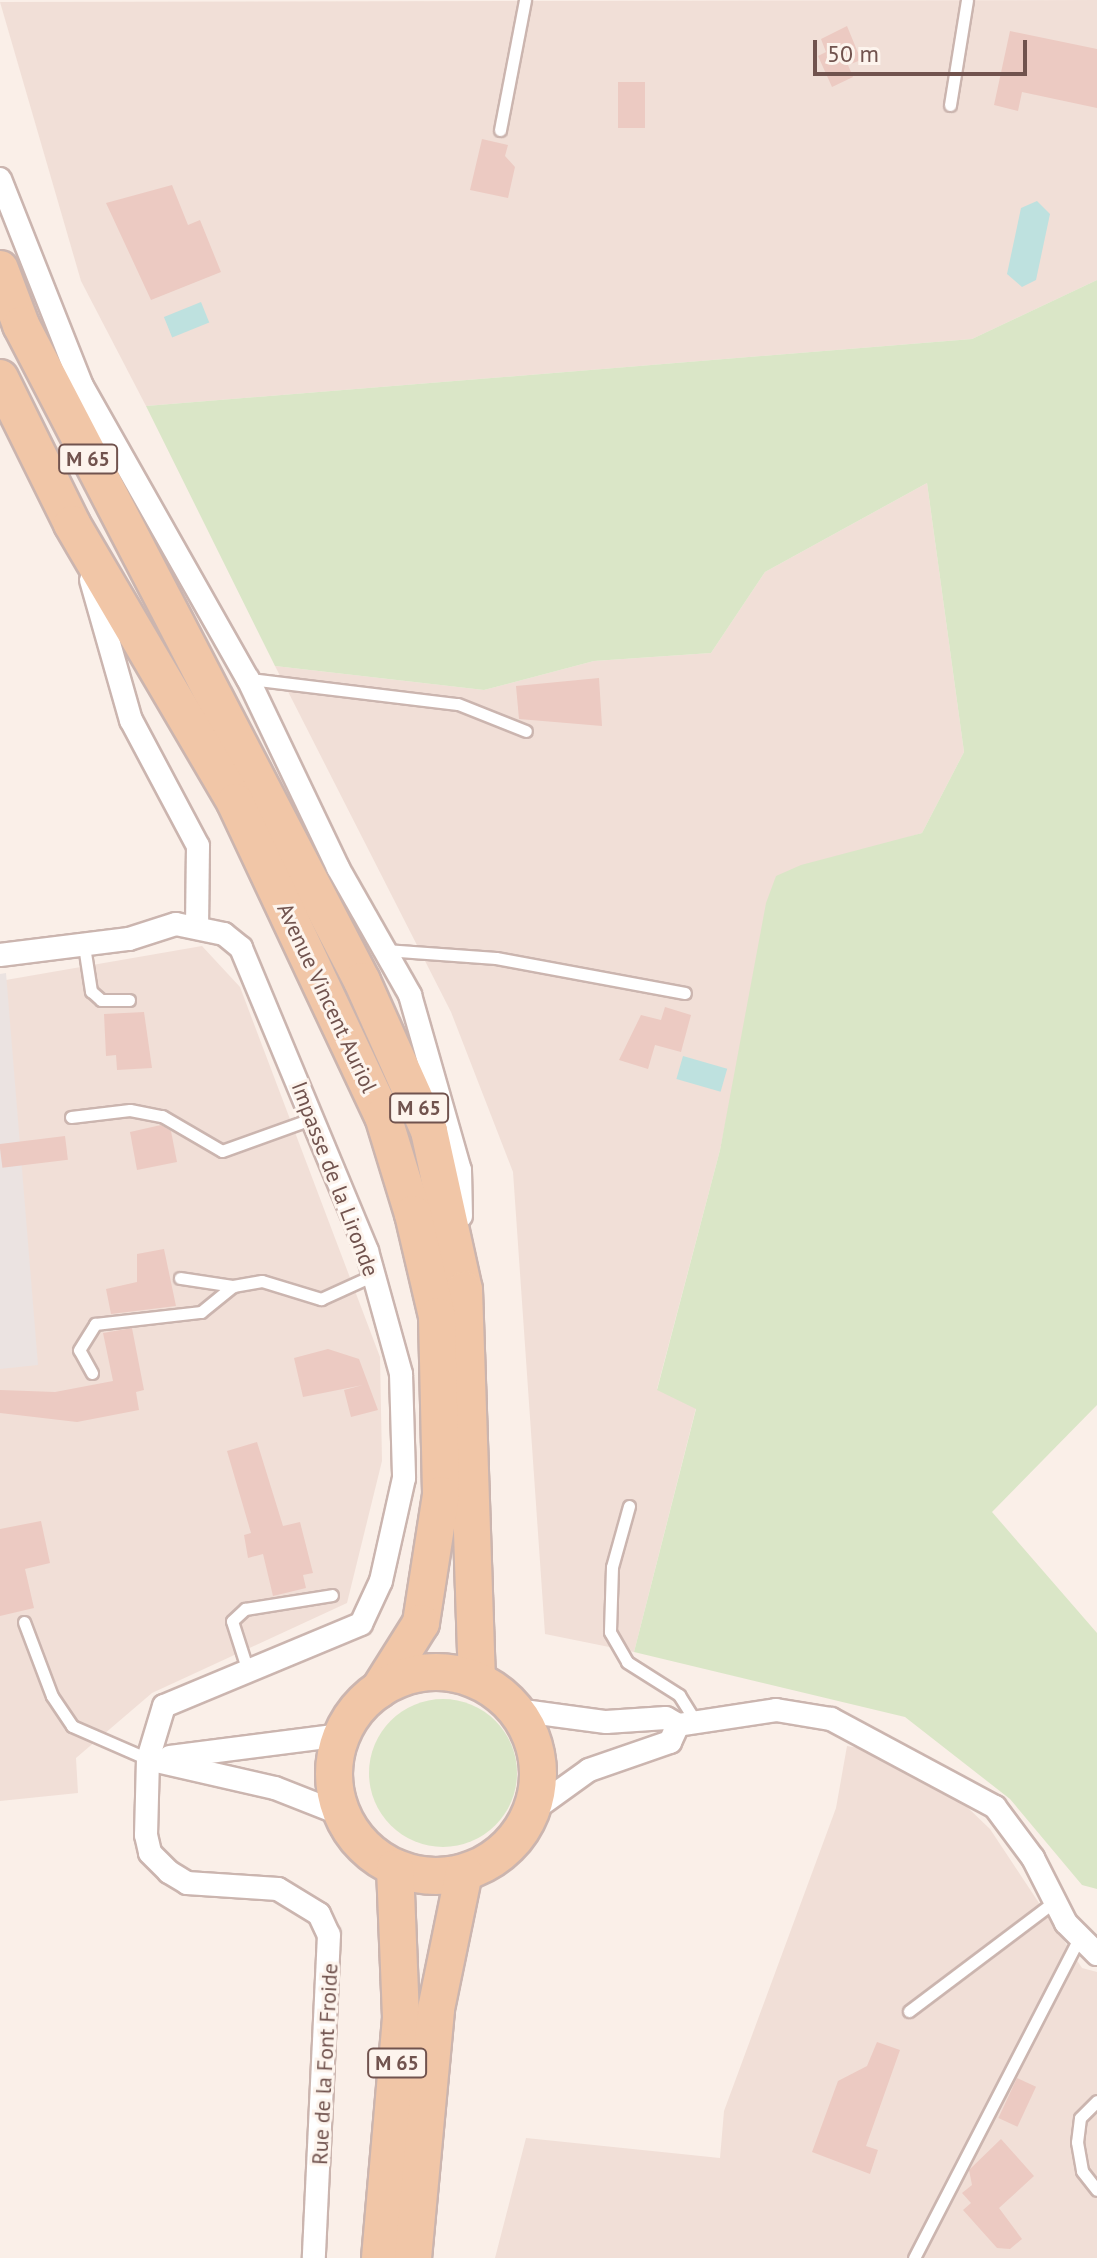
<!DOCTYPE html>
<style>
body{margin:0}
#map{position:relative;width:1097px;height:2258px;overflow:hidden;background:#faefe8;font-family:"PT Sans",sans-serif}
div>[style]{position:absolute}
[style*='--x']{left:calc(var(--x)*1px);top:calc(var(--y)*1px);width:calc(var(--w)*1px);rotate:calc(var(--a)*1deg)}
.residential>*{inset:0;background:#f1dfd7}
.industrial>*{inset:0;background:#ebe3e1}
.green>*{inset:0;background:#dae6c7}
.round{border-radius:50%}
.water>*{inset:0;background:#bee1df;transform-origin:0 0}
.building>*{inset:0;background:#eccac2;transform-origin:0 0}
.roads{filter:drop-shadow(2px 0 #cbb5af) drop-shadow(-2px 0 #cbb5af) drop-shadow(0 2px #cbb5af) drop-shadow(0 -2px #cbb5af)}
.service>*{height:11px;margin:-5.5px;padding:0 5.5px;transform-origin:5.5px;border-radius:5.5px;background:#fff}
.minor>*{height:22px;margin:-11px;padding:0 11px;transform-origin:11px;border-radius:11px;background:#fff}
.primary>*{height:36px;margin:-18px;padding:0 18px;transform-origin:18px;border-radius:18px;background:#f1c6a7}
.primary>.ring{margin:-18px;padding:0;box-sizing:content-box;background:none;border:36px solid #f1c6a7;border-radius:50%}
span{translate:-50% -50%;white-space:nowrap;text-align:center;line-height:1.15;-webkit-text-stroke:6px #fdf4ed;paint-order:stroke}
.shield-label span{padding:2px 6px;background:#fdf4ed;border:2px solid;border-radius:6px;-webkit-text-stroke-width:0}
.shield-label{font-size:20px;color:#71534e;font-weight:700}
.street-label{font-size:22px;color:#71534e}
.scale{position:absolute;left:813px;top:40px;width:214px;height:36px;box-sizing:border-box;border:4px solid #71534e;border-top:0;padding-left:10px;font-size:24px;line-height:28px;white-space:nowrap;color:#71534e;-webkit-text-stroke:6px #fdf4ed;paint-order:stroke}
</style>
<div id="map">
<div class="residential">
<i style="clip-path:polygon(1097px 0,1097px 280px,972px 339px,146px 406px,81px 281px,0 2px)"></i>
<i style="clip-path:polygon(927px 483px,964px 752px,922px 833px,776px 877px,720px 1150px,657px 1389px,696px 1408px,634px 1652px,545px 1634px,513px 1172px,451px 1012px,275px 666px,484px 690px,594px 661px,711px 653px,765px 572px)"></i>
<i style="clip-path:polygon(202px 946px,240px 987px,380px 1357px,382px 1461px,347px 1603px,152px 1693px,76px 1758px,78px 1793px,0 1801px,0 981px)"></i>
<i style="clip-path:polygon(847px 1746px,916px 1758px,990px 1829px,1082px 1968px,1097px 1972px,1097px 2258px,495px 2258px,526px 2138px,720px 2158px,724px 2111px,836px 1808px)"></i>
</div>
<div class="industrial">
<i style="clip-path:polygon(6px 973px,38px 1365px,0 1369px,0 974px)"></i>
</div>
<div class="green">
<i style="clip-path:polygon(1097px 280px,1097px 1405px,992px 1512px,1097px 1633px,1097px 1889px,1082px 1885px,1010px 1799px,905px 1717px,634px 1652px,696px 1409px,657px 1390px,720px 1150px,766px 903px,776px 876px,801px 865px,922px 833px,964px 752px,927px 483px,765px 572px,711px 653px,594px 661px,484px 690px,275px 666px,146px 406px,972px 339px)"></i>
<i class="round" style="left:369px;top:1699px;width:148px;height:148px"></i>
</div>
<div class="water">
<i style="clip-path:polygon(1037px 201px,1050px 214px,1036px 280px,1022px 287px,1007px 274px,1021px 208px)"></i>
<i style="left:201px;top:302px;width:22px;height:40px;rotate:68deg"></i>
<i style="left:683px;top:1056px;width:46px;height:24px;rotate:16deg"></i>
</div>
<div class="building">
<i style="clip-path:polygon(847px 26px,861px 60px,848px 65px,853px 77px,832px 87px,818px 56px,826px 52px,821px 39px)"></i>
<i style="clip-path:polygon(1010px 31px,1097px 49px,1097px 108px,1022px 92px,1018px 111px,994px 105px)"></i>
<i style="left:618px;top:82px;width:27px;height:46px"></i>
<i style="clip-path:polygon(482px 139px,508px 145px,505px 156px,515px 167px,508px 198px,470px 190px)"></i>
<i style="clip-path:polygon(172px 185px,188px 225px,200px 220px,221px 272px,151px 300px,106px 203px)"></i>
<i style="clip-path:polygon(599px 678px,602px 726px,519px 719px,516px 686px)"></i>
<i style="clip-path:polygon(665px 1007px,691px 1015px,681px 1052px,655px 1045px,648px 1069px,619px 1060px,641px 1015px,661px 1020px)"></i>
<i style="clip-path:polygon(144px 1012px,152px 1068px,117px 1070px,116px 1055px,106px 1056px,104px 1014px)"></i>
<i style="clip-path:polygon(161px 1125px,171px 1131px,177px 1162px,137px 1170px,130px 1132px)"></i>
<i style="left:65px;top:1136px;width:24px;height:66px;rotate:83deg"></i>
<i style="clip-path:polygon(164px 1249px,176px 1306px,111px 1314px,106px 1289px,137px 1282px,137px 1254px)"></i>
<i style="clip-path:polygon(132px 1328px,144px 1390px,136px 1392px,139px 1410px,77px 1422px,0 1413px,0 1390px,55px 1392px,113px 1381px,103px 1333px)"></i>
<i style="clip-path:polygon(328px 1349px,359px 1359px,378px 1410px,351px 1417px,344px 1390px,363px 1385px,303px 1397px,294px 1358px)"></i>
<i style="clip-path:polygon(257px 1442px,283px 1526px,300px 1522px,313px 1573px,303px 1575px,306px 1588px,273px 1596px,263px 1554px,248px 1558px,244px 1535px,251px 1533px,227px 1451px)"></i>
<i style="clip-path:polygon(41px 1521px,50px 1563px,25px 1569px,34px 1608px,0 1616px,0 1529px)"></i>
<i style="clip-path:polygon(877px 2042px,900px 2050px,866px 2146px,878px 2150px,870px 2174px,812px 2152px,838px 2081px,867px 2066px)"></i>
<i style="left:1017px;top:2078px;width:21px;height:44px;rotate:25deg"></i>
<i style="clip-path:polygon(1001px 2139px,1034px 2176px,999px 2208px,1022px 2239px,1010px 2249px,997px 2248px,963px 2210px,971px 2203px,962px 2193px,972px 2185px,969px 2170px)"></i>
</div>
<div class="roads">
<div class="service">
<i style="--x:950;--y:105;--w:106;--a:-80.8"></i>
<i style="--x:500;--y:130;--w:132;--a:-79.1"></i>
<i style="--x:250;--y:679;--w:209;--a:6.9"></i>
<i style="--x:458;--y:704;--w:73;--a:21.7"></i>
<i style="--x:84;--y:946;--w:46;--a:81.2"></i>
<i style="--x:91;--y:991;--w:13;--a:42"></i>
<i style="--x:101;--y:1000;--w:28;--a:0"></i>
<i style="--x:385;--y:950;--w:111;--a:4.1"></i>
<i style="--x:496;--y:958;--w:192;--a:10.5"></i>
<i style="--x:71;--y:1117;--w:59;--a:-6.8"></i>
<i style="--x:130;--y:1110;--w:33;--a:11"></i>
<i style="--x:162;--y:1116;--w:69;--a:30.3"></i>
<i style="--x:222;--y:1151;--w:95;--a:-19.8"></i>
<i style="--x:180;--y:1278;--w:54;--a:8.6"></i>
<i style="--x:92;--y:1373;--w:26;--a:-119"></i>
<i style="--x:79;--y:1350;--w:31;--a:-58"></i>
<i style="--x:95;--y:1324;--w:107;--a:-6.5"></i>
<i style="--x:201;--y:1312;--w:41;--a:-39.1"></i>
<i style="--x:233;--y:1286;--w:29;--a:-10"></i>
<i style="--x:262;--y:1281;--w:62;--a:17"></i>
<i style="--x:321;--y:1299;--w:58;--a:-24.4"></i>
<i style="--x:629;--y:1506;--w:63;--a:105.6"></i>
<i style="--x:612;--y:1567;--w:65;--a:91.8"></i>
<i style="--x:610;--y:1632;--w:34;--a:60"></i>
<i style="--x:627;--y:1662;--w:62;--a:32.4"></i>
<i style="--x:679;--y:1695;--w:32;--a:58"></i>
<i style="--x:24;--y:1622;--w:79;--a:69.3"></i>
<i style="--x:52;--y:1696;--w:36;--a:56"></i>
<i style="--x:72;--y:1726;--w:83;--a:23.5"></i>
<i style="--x:247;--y:1668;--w:49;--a:-107.7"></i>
<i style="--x:232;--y:1621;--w:18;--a:-43"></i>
<i style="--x:245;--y:1609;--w:88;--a:-9.1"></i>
<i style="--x:909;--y:2011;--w:183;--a:-37"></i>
<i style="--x:1097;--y:2101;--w:24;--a:135"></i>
<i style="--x:1080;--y:2118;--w:24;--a:97"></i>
<i style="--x:1077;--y:2142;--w:29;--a:80"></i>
<i style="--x:1082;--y:2171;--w:24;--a:52"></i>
<i style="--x:914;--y:2258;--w:359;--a:-62.7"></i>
</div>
<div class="minor">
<i style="--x:0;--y:179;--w:223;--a:68.4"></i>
<i style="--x:82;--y:386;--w:337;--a:60.5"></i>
<i style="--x:248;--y:679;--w:209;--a:64.5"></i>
<i style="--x:338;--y:868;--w:146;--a:60.4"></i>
<i style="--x:410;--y:995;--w:182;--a:74.1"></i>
<i style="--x:460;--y:1170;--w:46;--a:88.8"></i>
<i style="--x:91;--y:580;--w:146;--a:74.1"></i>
<i style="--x:131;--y:720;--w:143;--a:62"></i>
<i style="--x:198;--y:846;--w:78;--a:90.7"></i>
<i style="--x:0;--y:955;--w:130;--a:-7.1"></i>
<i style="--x:129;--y:939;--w:49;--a:-17.7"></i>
<i style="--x:176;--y:924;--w:49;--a:11.8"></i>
<i style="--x:224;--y:934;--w:22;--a:39"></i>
<i style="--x:241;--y:948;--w:328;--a:67.4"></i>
<i style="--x:367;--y:1251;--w:128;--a:74.5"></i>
<i style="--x:401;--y:1374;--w:104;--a:88.3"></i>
<i style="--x:404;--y:1478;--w:106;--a:102.6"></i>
<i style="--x:381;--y:1581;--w:47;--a:114.9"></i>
<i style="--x:361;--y:1624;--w:213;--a:157.4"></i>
<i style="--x:164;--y:1706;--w:55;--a:106.8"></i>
<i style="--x:148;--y:1759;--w:76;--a:91.5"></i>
<i style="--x:146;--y:1835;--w:18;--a:77"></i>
<i style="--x:150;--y:1853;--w:27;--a:45"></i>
<i style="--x:169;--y:1872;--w:21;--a:31"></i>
<i style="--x:187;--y:1883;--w:91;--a:3.8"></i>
<i style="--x:278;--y:1889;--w:48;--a:31.4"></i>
<i style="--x:319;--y:1914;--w:23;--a:65"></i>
<i style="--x:329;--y:1935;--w:323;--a:92.7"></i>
<i style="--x:516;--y:1710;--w:91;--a:7.6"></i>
<i style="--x:606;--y:1722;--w:60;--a:-3.8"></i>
<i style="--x:666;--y:1718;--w:14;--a:30"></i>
<i style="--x:678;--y:1725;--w:99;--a:-8.7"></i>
<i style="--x:776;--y:1710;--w:56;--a:9.3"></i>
<i style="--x:831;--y:1719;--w:186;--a:28.2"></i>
<i style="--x:995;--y:1807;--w:64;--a:53.3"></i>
<i style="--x:1033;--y:1858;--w:73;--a:63.1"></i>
<i style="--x:1066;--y:1923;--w:44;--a:45"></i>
<i style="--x:170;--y:1757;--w:173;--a:-7.3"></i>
<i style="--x:148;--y:1759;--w:130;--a:12.9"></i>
<i style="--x:275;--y:1788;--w:71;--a:21.5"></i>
<i style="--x:532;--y:1811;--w:70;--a:-35.7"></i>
<i style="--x:589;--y:1770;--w:86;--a:-19.1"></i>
<i style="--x:670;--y:1742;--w:19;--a:-65"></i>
</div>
<div class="primary">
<i style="--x:0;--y:269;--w:60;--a:69.4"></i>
<i style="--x:21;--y:325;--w:739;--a:62.53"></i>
<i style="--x:362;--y:981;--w:164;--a:65.9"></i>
<i style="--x:429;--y:1131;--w:163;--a:77.6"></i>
<i style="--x:464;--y:1290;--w:390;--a:88.1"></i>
<i style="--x:0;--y:378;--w:163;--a:63.7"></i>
<i style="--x:72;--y:524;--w:322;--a:59.6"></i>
<i style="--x:235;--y:802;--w:347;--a:64.8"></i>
<i style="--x:383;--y:1116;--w:102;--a:73"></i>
<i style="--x:413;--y:1214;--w:105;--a:76.8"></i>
<i style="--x:437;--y:1316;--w:179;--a:88.7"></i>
<i style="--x:441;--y:1495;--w:130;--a:98.9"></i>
<i style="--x:421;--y:1623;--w:79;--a:122.1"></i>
<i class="ring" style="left:334px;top:1672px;width:168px;height:168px"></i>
<i style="--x:380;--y:2258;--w:242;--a:-85"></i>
<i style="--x:401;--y:2017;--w:149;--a:-92.3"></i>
<i style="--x:413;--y:2258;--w:250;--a:-84.7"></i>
<i style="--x:436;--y:2009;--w:139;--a:-78.4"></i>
</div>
</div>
<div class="shield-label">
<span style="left:88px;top:459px">M 65</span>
<span style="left:419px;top:1108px">M 65</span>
<span style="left:397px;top:2063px">M 65</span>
</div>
<div class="street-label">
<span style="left:327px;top:998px;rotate:65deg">Avenue Vincent Auriol</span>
<span style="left:335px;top:1179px;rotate:69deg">Impasse de la Lironde</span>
<span style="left:325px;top:2064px;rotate:-87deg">Rue de la Font Froide</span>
</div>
<div class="scale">50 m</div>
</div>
